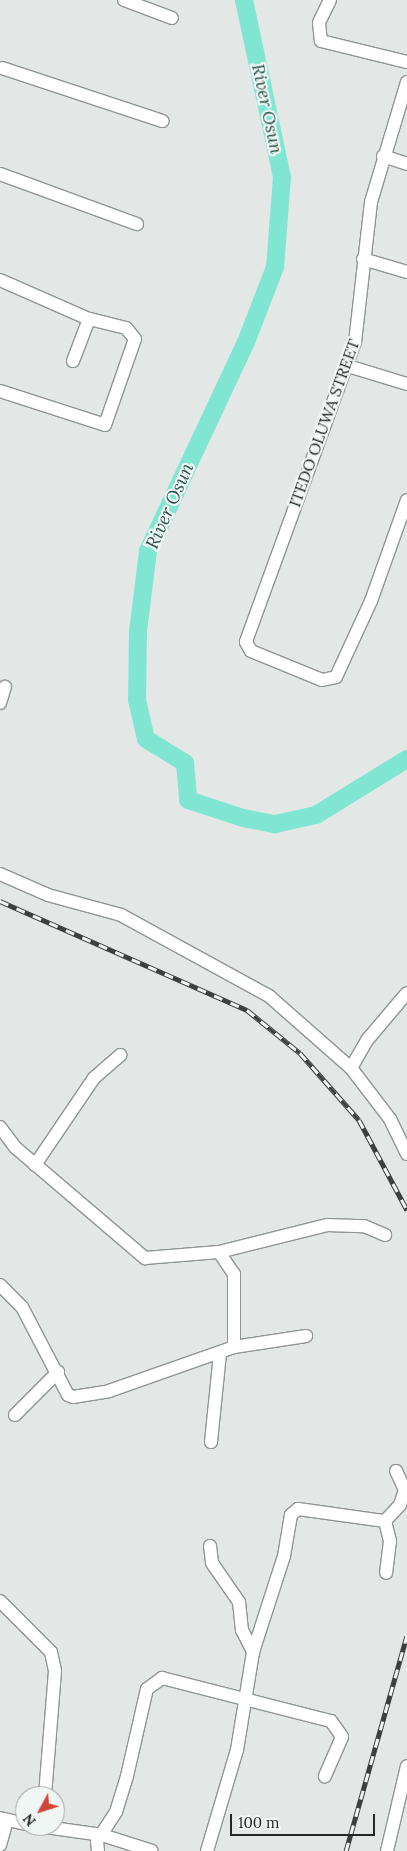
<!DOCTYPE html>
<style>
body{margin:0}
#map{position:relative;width:407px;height:1851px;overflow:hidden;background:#e3e8e7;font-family:Lora,serif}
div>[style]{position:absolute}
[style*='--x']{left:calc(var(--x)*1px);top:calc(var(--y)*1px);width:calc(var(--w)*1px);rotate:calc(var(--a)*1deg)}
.river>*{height:18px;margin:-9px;padding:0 9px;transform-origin:9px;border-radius:9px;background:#81e6d1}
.roads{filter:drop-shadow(1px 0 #909594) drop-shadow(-1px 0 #909594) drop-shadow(0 1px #909594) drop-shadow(0 -1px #909594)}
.minor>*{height:12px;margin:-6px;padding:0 6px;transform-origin:6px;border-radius:6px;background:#fff}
.rail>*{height:5px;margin-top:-2.5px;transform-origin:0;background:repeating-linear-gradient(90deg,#f0f6f4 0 9px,#3e403f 0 18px);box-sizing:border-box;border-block:1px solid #3e403f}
span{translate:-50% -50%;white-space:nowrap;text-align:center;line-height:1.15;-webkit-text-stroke:4.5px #f0f6f4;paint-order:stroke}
.street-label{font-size:16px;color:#242625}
.water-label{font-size:18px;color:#28544b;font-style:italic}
.north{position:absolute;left:15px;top:1786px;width:50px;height:50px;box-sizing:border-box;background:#f0f6f4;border:1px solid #9ea3a1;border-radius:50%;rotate:230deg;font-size:14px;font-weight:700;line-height:20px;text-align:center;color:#242625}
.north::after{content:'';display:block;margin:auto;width:18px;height:22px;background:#d24538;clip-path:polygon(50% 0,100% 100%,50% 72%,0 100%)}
.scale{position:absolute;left:230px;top:1814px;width:145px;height:22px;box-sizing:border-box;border:2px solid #242625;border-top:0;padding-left:6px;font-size:15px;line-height:18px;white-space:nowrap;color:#242625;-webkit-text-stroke:4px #f0f6f4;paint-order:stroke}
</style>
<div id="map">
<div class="river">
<i style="--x:244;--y:0;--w:181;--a:77.9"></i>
<i style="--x:282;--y:177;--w:90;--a:94.4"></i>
<i style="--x:275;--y:267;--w:80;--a:111.1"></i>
<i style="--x:246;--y:342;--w:231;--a:115.1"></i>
<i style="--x:148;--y:551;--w:81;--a:97.1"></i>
<i style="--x:138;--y:631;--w:69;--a:90.8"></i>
<i style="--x:137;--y:700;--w:40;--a:77"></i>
<i style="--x:146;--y:739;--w:46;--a:31.6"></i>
<i style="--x:185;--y:763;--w:37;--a:85"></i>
<i style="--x:188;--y:800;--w:58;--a:18.1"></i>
<i style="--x:243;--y:818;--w:33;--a:11"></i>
<i style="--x:275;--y:824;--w:42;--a:-12.4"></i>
<i style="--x:316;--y:815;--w:107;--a:-31.6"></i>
</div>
<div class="roads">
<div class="minor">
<i style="--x:124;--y:0;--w:51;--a:20.6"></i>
<i style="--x:330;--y:0;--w:25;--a:116"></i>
<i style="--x:319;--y:23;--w:18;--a:84"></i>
<i style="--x:321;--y:41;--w:89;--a:13.7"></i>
<i style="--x:2;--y:68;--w:169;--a:18.3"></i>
<i style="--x:407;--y:82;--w:125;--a:106.7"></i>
<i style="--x:371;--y:202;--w:141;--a:96.5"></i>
<i style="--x:355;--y:342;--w:319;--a:110"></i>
<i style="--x:246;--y:642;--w:10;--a:61"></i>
<i style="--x:251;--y:651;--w:77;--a:22.2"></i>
<i style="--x:322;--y:680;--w:14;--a:-12"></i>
<i style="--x:336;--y:677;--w:84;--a:-65.3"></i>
<i style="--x:371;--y:601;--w:107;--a:-70.4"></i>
<i style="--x:383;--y:156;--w:25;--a:18"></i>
<i style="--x:0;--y:174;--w:146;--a:20.1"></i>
<i style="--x:363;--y:259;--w:46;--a:16.5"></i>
<i style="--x:0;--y:280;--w:97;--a:23.7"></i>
<i style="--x:89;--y:319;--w:45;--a:110.9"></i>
<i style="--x:348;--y:366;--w:62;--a:17"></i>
<i style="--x:0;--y:391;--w:110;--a:17.9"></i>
<i style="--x:105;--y:425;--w:91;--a:-70.8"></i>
<i style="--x:135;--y:339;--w:14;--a:-129"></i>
<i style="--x:126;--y:328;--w:38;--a:-166"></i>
<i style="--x:0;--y:703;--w:17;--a:-73"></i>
<i style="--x:0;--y:874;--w:52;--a:23.6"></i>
<i style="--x:48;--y:895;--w:76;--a:15.3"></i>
<i style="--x:121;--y:915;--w:169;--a:28.7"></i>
<i style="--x:269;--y:996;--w:109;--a:41.3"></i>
<i style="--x:351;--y:1068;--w:64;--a:52.6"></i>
<i style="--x:390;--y:1119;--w:39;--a:64"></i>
<i style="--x:351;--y:1068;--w:34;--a:-60"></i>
<i style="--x:368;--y:1039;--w:60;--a:-49.7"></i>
<i style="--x:0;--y:1127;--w:26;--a:53"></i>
<i style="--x:16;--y:1148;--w:170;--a:40.5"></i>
<i style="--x:145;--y:1258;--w:74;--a:-4.6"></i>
<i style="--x:219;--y:1252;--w:111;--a:-14"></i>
<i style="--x:327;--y:1225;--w:37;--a:2"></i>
<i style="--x:364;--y:1226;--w:23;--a:23"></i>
<i style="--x:35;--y:1165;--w:105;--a:-55.9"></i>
<i style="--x:94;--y:1078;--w:35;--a:-41"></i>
<i style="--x:219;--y:1252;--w:27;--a:56"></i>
<i style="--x:234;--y:1274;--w:73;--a:90"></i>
<i style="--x:0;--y:1285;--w:31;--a:45"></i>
<i style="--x:22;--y:1307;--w:99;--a:62.4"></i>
<i style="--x:68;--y:1395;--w:5;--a:22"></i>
<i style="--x:73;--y:1397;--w:36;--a:-9"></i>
<i style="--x:109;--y:1391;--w:133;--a:-19.4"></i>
<i style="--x:234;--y:1347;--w:73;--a:-8.7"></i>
<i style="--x:15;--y:1415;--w:61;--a:-45"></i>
<i style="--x:211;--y:1442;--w:89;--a:-84.2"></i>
<i style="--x:385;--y:1521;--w:21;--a:76"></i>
<i style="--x:390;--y:1541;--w:32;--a:97"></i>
<i style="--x:210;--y:1546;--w:17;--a:83"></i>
<i style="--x:212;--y:1563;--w:47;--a:55.3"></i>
<i style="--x:239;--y:1602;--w:28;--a:84"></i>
<i style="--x:242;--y:1630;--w:25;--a:63"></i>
<i style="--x:0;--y:1601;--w:72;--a:45"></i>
<i style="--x:51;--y:1652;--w:19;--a:78"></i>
<i style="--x:55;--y:1671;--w:125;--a:94.6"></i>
<i style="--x:0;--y:1818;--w:26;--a:13"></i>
<i style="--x:38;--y:1826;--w:65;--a:8"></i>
<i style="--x:102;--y:1835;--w:52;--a:17.7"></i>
<i style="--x:0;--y:1845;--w:25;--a:-74"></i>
<i style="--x:98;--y:1851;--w:10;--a:-96"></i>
<i style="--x:97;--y:1841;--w:35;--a:-57"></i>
<i style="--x:116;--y:1812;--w:38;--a:-73"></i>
<i style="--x:127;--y:1776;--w:89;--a:-77.1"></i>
<i style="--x:147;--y:1689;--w:19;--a:-36"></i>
<i style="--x:162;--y:1678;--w:174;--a:14.3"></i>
<i style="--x:331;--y:1721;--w:19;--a:55"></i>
<i style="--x:342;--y:1737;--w:43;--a:113.6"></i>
<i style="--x:207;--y:1851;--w:105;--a:-73.5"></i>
<i style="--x:237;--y:1750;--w:99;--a:-80.7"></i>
<i style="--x:253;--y:1652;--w:101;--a:-72.1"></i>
<i style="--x:284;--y:1556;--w:42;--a:-80.3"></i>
<i style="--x:291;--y:1515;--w:9;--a:-41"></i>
<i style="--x:298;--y:1509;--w:88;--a:7.9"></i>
<i style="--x:385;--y:1521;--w:22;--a:-47"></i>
<i style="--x:400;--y:1505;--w:16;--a:-72"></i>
<i style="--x:405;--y:1490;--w:21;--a:-115"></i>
<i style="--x:387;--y:1851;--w:87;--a:-76.8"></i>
</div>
</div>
<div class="rail">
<i style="--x:0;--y:901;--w:270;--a:23.8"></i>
<i style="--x:247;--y:1010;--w:68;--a:39.1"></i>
<i style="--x:300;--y:1053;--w:89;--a:48.6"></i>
<i style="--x:359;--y:1120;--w:102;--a:61.9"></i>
<i style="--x:346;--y:1851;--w:223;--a:-74.2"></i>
</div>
<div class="street-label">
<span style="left:324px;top:423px;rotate:-70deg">ITEDO OLUWA STREET</span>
</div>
<div class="water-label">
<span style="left:267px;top:109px;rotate:78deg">River Osun</span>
<span style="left:170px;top:506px;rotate:-66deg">River Osun</span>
</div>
<div class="north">N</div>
<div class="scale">100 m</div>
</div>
